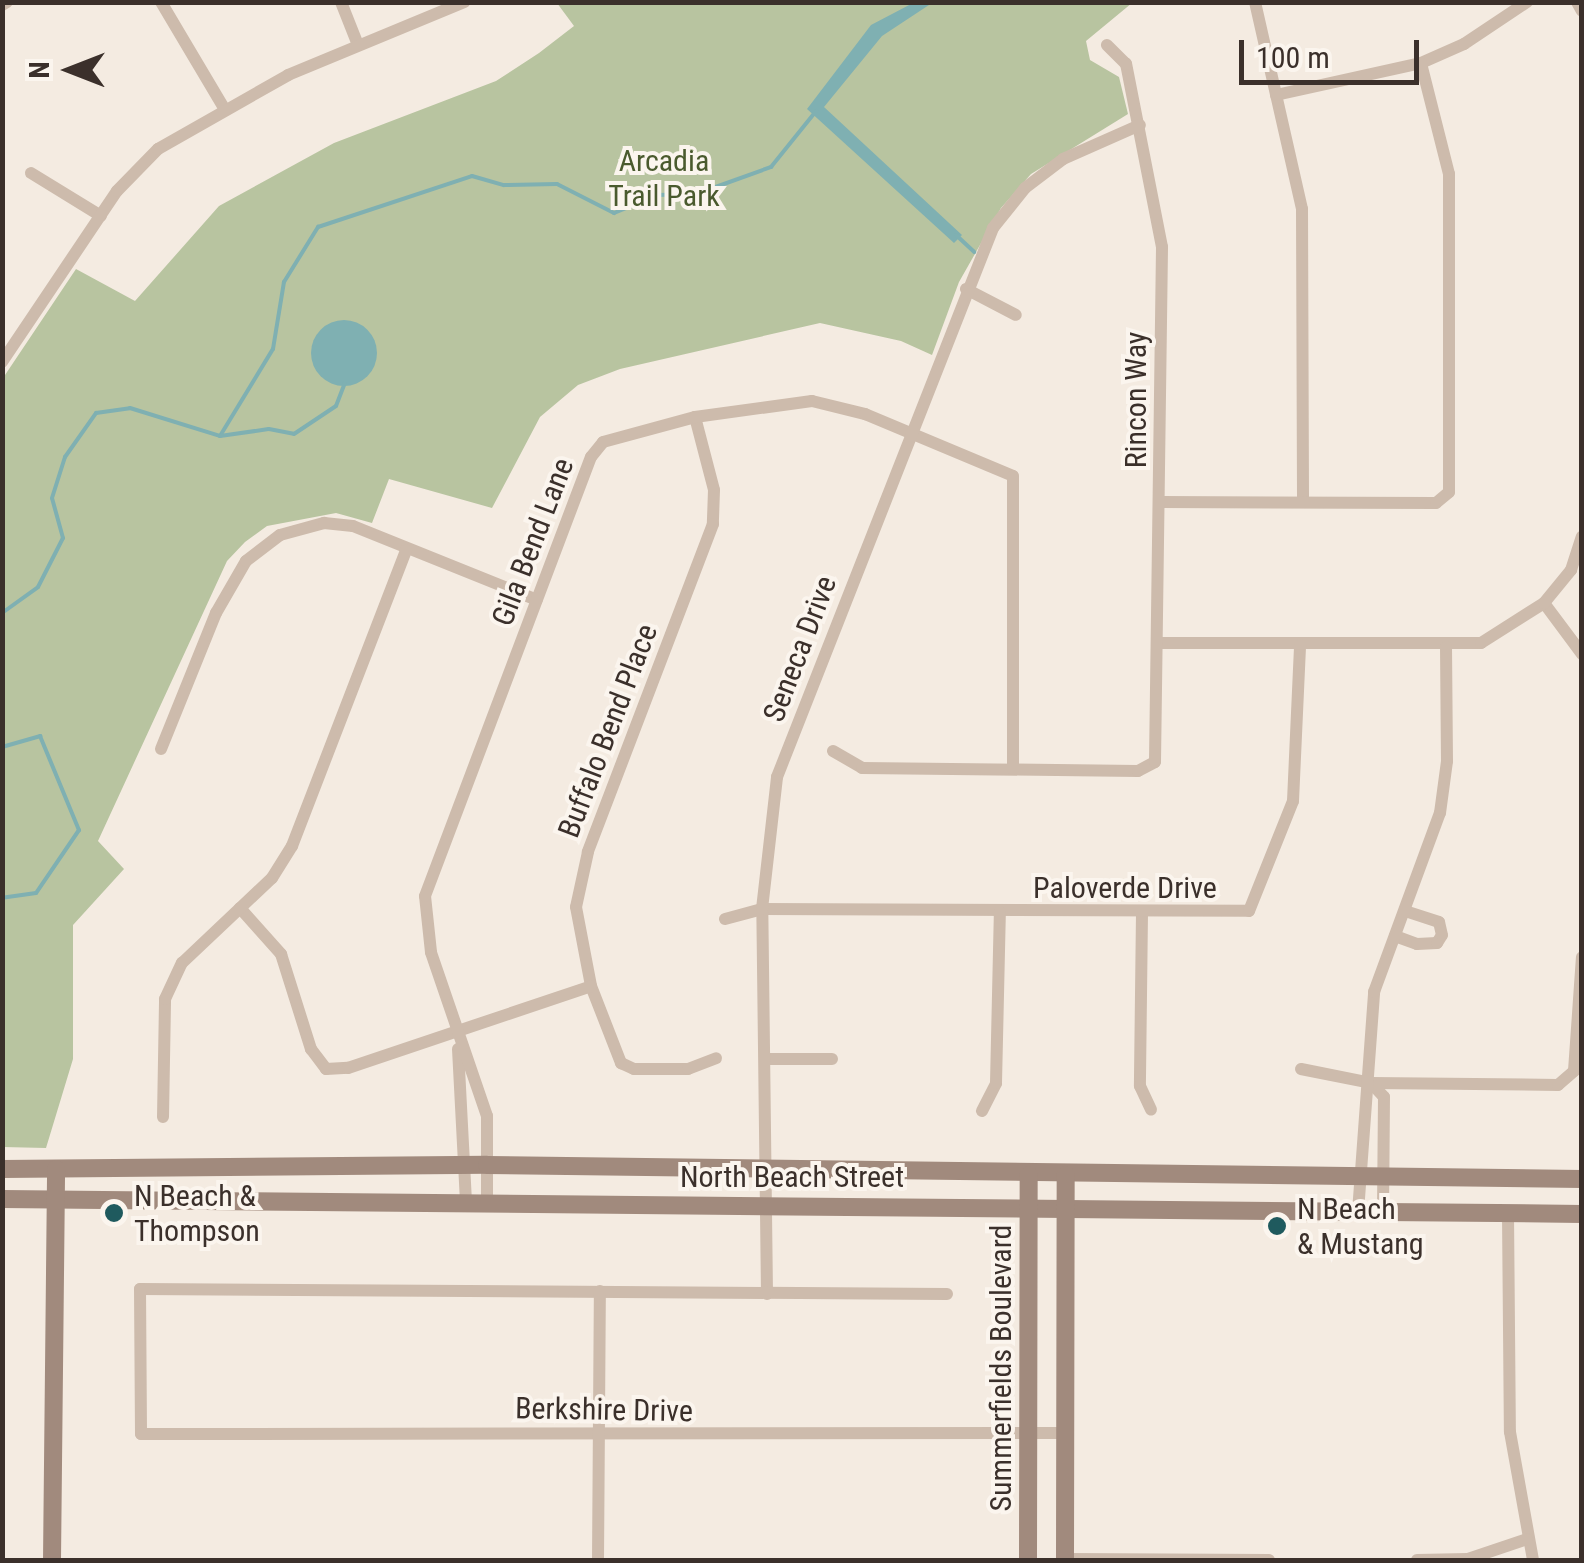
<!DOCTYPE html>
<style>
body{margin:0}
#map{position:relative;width:1584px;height:1563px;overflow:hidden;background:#f4ebe1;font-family:"Roboto Condensed",sans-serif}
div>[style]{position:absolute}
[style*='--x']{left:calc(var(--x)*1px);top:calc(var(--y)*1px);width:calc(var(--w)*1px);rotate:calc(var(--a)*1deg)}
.green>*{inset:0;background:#b8c4a0}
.water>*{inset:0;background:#7fb0b2}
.round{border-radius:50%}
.stream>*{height:4px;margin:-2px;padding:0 2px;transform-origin:2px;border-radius:2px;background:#7fb0b2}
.street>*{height:12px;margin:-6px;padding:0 6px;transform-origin:6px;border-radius:6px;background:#cdbbac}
.secondary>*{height:18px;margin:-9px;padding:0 9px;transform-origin:9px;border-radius:9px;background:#a18a7d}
.dots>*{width:28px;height:28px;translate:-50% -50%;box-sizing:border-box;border:5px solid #fbf5ee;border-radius:50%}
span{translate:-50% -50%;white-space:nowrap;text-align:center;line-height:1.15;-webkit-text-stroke:8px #fbf5ee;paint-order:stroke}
.park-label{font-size:30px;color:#4a5a2e}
.street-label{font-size:30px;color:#3b302b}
.poi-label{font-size:30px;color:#3b302b}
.left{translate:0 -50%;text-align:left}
.frame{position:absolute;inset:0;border:5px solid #3b302b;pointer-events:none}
.north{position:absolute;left:20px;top:20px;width:100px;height:100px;-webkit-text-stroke:8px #fbf5ee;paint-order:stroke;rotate:270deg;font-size:28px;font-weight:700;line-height:40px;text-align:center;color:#3b302b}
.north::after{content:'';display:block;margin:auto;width:35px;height:45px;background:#3b302b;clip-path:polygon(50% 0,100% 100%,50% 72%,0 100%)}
.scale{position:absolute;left:1239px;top:40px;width:180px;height:45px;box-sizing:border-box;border:5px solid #3b302b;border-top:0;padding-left:12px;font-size:30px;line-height:35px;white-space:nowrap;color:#3b302b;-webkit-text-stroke:8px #fbf5ee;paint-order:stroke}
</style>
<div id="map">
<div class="green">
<i style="clip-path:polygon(557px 3px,1132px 3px,1086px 41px,1090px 60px,1119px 77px,1128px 114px,1031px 174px,1001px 208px,959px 282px,932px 355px,901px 341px,820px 323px,620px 369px,578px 385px,540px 417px,492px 508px,389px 479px,372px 523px,336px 513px,267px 526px,245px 542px,227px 561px,98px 841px,124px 869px,73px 925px,73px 1059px,46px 1148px,3px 1147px,3px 378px,76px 269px,135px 301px,219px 206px,334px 143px,496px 81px,539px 53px,574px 26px)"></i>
</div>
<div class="water">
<i style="clip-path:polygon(913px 3px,932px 3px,882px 36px,824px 107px,962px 235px,954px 243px,807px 109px,871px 25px)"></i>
<i class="round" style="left:311px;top:320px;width:66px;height:66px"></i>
</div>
<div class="stream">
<i style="--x:956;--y:235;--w:25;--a:43"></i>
<i style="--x:220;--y:436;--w:102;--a:-58.7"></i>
<i style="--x:273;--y:349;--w:68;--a:-80.7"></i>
<i style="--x:284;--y:282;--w:65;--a:-58.3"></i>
<i style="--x:318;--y:227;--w:162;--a:-18.3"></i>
<i style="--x:472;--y:176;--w:33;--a:16"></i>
<i style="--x:504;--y:185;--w:53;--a:-1.1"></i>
<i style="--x:557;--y:184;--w:64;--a:27"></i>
<i style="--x:614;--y:213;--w:48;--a:-22.2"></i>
<i style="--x:658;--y:195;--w:38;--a:-2"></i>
<i style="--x:696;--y:194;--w:80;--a:-19.8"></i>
<i style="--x:771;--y:167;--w:72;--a:-51.2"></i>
<i style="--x:2;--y:613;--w:44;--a:-35.8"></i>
<i style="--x:38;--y:587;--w:55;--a:-63"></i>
<i style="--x:63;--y:538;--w:41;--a:-105.4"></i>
<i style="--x:52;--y:498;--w:43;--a:-72.4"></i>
<i style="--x:65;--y:457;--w:54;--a:-54.8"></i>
<i style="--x:96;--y:413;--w:34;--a:-8"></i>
<i style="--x:130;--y:408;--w:94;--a:17.3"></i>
<i style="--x:220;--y:436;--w:49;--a:-8.1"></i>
<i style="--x:269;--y:429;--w:25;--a:11"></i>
<i style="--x:294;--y:434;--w:50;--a:-33.7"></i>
<i style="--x:336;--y:406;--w:25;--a:-69"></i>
<i style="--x:2;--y:747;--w:40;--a:-16"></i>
<i style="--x:40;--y:736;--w:102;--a:67.5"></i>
<i style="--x:79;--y:830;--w:76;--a:124.3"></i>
<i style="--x:36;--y:893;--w:34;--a:172"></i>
</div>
<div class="street">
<i style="--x:161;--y:2;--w:123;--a:59.3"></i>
<i style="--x:341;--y:2;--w:46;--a:68.4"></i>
<i style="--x:1255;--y:2;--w:212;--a:77.2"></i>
<i style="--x:1302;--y:209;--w:293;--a:89.8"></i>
<i style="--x:1577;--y:2;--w:10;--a:61"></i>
<i style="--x:2;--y:5;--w:6;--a:-31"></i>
<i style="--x:1276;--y:95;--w:148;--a:-12.4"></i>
<i style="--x:1421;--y:63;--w:47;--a:-23.8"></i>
<i style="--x:1464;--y:44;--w:76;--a:-33.7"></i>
<i style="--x:31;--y:173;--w:82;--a:31.6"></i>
<i style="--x:966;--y:289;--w:56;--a:27.5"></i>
<i style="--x:2;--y:362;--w:206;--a:-56.1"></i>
<i style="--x:117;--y:191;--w:59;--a:-45.7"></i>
<i style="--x:158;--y:149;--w:150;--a:-29.6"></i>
<i style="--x:288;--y:75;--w:191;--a:-22.5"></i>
<i style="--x:695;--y:417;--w:75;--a:75.4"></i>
<i style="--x:714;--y:490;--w:34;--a:92"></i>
<i style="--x:713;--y:524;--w:351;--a:110.9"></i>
<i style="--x:588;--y:852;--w:56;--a:102.3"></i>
<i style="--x:576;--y:907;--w:80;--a:79.2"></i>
<i style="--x:591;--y:986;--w:83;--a:68.7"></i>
<i style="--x:621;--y:1063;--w:14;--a:25"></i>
<i style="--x:634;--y:1069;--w:54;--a:0"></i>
<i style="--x:688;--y:1069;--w:30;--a:-21"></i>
<i style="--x:1161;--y:502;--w:275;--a:0.2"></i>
<i style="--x:1436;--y:503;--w:17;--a:-40"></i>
<i style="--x:1449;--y:492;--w:318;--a:-90"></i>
<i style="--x:1449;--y:174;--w:114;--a:-104.2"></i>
<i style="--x:1544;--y:603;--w:64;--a:53.3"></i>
<i style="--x:1159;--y:643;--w:322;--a:0"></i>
<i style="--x:1481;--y:643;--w:75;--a:-32.4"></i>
<i style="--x:1544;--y:603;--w:43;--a:-50.7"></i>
<i style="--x:1571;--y:570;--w:35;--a:-72"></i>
<i style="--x:161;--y:749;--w:147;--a:-68"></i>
<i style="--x:216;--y:613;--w:60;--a:-60"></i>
<i style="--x:246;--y:561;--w:43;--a:-37.4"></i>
<i style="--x:280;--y:535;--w:46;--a:-15.3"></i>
<i style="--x:324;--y:523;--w:29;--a:6"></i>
<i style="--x:353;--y:526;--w:198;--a:21.9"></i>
<i style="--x:833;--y:751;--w:34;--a:30"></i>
<i style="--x:862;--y:768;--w:276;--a:0.6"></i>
<i style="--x:1138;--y:771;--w:19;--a:-28"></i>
<i style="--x:1155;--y:762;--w:515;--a:-89.22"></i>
<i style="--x:1162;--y:247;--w:187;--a:-101.1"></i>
<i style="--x:1126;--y:64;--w:27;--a:-135"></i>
<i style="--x:240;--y:908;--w:62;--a:48.3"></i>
<i style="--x:281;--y:954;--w:100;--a:72.5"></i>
<i style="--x:311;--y:1049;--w:25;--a:53"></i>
<i style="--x:326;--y:1069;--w:22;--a:-3"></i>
<i style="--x:348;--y:1068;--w:256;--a:-18.6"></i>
<i style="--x:1142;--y:913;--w:173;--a:90.7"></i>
<i style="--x:1140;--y:1086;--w:26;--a:65"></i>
<i style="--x:725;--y:919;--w:38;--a:-15"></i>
<i style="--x:762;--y:909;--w:487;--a:0.2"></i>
<i style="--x:1249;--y:911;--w:118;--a:-68.2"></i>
<i style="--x:1293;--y:801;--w:156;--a:-87.4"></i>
<i style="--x:1395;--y:936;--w:23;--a:20"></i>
<i style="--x:1417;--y:944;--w:20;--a:-3"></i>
<i style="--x:1437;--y:943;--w:9;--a:-58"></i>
<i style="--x:1442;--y:935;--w:13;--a:-103"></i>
<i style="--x:1439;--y:922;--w:36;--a:-162"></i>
<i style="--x:458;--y:1049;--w:151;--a:87"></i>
<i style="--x:766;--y:1059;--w:66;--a:0"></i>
<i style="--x:1301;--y:1069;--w:71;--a:11.3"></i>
<i style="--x:1371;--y:1083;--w:187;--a:0.6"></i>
<i style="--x:1558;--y:1085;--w:21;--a:-41"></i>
<i style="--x:1574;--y:1071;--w:114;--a:-86"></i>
<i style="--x:1371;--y:1083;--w:19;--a:47"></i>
<i style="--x:1384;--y:1097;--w:115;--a:90.5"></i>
<i style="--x:982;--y:1111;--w:31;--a:-63"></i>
<i style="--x:996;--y:1083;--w:171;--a:-88.7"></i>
<i style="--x:163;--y:1117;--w:118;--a:-89"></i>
<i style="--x:165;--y:999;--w:40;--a:-65"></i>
<i style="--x:182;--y:963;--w:124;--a:-43.4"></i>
<i style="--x:272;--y:878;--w:38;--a:-58"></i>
<i style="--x:292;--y:846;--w:317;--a:-68.9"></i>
<i style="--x:487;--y:1200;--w:84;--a:-90"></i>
<i style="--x:487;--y:1116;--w:173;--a:-108.9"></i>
<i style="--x:431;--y:952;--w:56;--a:-96.1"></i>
<i style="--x:425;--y:896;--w:469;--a:-69.3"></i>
<i style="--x:591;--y:457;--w:19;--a:-51"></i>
<i style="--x:603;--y:442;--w:95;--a:-15.2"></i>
<i style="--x:695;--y:417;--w:118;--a:-7.8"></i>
<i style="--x:812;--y:401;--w:55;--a:13.8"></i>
<i style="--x:865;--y:414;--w:160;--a:22.7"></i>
<i style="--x:1013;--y:476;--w:293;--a:90"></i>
<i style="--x:1358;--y:1212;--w:221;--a:-85.8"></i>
<i style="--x:1374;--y:992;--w:191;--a:-69.8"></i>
<i style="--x:1440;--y:813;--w:52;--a:-82.3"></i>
<i style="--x:1447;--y:761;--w:114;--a:-90.5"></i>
<i style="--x:1508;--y:1214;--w:218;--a:89.5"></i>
<i style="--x:1510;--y:1432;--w:130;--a:79.8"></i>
<i style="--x:767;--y:1294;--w:385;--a:-90.7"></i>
<i style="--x:762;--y:909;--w:133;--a:-83.5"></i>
<i style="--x:777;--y:777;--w:590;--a:-68.52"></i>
<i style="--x:993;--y:228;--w:51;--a:-51.3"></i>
<i style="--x:1025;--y:188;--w:48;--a:-37.3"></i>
<i style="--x:1063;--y:159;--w:84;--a:-23.8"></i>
<i style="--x:947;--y:1294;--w:807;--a:-179.65"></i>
<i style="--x:140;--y:1289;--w:145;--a:89.6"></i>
<i style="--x:141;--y:1434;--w:925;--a:-0.06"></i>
<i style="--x:1065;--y:1559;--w:204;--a:0.3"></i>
<i style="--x:598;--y:1560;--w:269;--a:-89.6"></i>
<i style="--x:1417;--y:1560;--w:51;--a:-1.1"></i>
<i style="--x:1468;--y:1559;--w:62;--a:-18.7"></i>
</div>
<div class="secondary">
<i style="--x:2;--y:1169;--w:485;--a:-0.5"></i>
<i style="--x:487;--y:1165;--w:1095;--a:0.73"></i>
<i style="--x:2;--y:1199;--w:1580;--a:0.54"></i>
<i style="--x:52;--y:1560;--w:391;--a:-89.4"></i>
<i style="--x:1028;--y:1560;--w:385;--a:-89.9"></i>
<i style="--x:1065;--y:1560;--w:385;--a:-89.9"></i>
</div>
<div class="dots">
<i style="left:114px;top:1213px;background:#1f5a5e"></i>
<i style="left:1277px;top:1226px;background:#1f5a5e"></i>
</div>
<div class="park-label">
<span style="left:664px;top:178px">Arcadia<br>Trail Park</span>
</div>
<div class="street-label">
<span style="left:1136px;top:400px;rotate:-90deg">Rincon Way</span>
<span style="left:533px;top:542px;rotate:-69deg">Gila Bend Lane</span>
<span style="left:800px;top:649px;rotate:-69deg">Seneca Drive</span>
<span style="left:608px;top:731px;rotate:-69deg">Buffalo Bend Place</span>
<span style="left:1125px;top:888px">Paloverde Drive</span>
<span style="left:792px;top:1177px">North Beach Street</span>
<span style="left:1001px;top:1368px;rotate:-90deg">Summerfields Boulevard</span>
<span style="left:604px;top:1410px;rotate:1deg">Berkshire Drive</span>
</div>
<div class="poi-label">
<span class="left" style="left:134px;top:1213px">N Beach &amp;<br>Thompson</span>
<span class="left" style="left:1297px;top:1226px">N Beach<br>&amp; Mustang</span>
</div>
<div class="frame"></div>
<div class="north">N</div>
<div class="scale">100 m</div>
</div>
